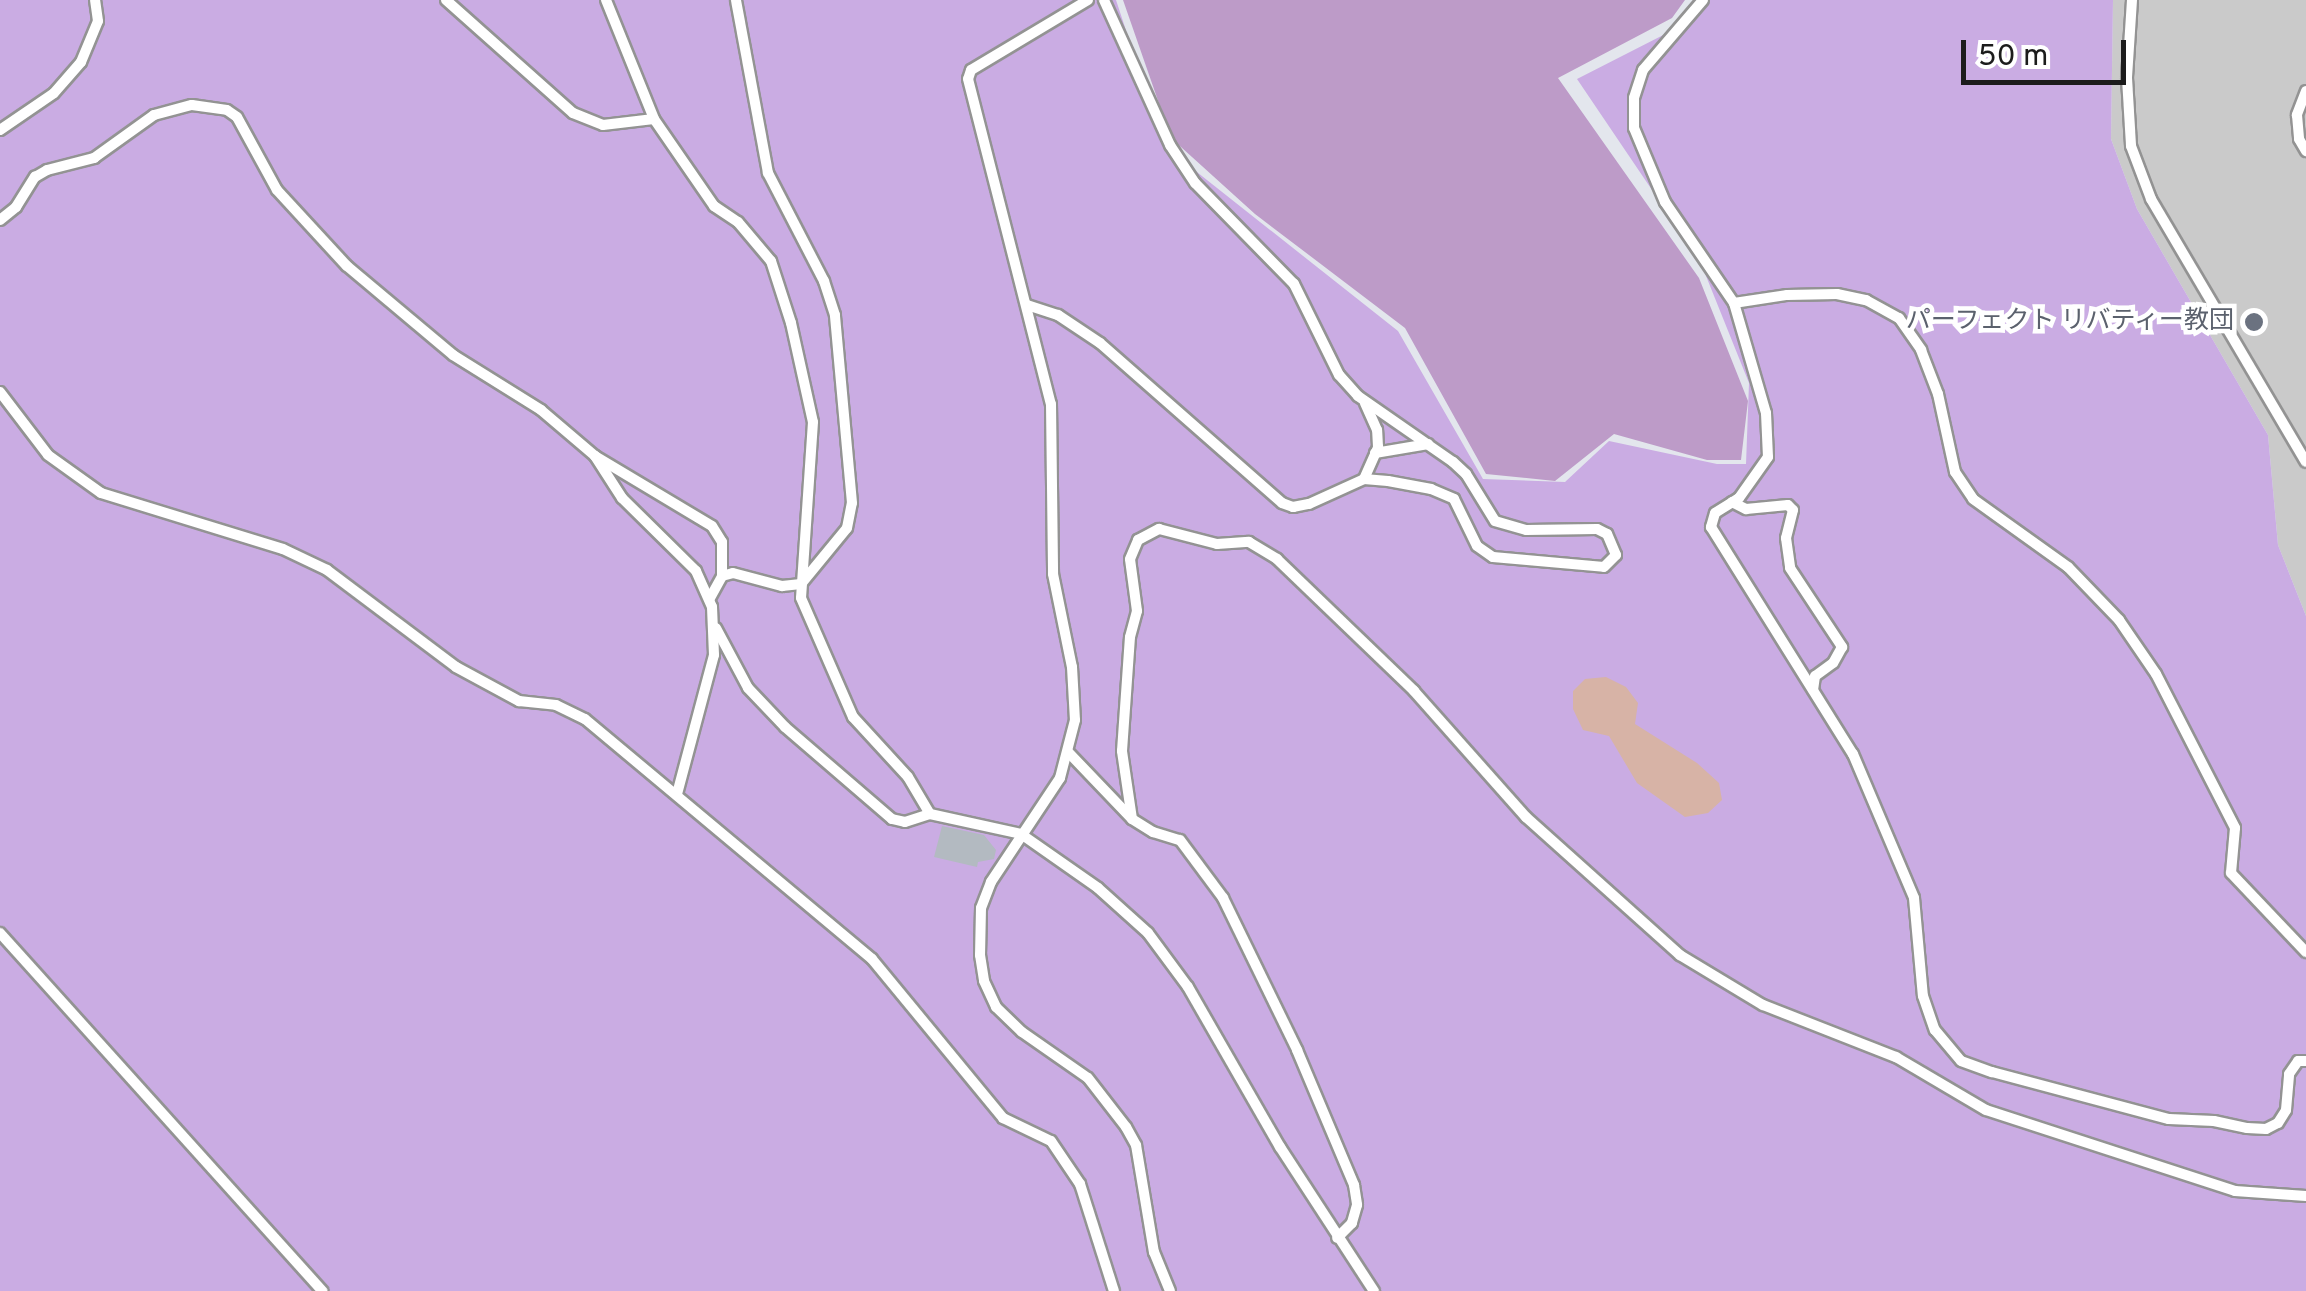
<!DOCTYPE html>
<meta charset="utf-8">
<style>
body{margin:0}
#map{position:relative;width:2306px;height:1291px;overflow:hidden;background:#e3e6ed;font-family:Overpass,"Noto Sans JP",sans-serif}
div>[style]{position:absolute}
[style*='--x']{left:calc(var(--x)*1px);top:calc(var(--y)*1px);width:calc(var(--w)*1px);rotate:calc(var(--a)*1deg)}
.religious>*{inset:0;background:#cacaca}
.grass>*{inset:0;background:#caace3}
.forest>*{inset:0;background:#bd9bc8}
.water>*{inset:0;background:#d7b3a6}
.building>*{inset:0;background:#b3bac1}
.roads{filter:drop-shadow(2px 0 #939393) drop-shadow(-2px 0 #939393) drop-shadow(0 2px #939393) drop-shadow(0 -2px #939393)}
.service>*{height:10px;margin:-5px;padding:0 5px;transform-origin:5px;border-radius:5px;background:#fff}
.dots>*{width:28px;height:28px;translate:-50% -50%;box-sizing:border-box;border:5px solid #fff;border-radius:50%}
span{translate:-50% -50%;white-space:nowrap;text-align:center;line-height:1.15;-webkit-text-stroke:9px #fff;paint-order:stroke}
.worship-label{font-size:25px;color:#5b616d}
.right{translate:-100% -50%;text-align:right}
.scale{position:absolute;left:1961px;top:40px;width:165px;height:45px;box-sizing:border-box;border:5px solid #1c1c1c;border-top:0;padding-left:12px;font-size:30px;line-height:35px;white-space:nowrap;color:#1c1c1c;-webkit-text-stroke:8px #fff;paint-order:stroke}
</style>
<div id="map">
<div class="religious">
<i style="clip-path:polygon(2113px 0,2306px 0,2306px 616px,2278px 545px,2268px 435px,2137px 209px,2111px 139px)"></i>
</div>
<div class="grass">
<i style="clip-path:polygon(0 0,1116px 0,1164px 146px,1398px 331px,1483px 479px,1565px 482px,1609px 441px,1717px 464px,1746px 464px,1749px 383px,1700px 261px,1577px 79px,1675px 29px,1700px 0,2113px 0,2111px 139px,2137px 209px,2268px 435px,2278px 545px,2306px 616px,2306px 1291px,0 1291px)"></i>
</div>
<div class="forest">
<i style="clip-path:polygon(1123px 0,1685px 0,1672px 18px,1558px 78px,1699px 278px,1748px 401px,1741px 460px,1707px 460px,1614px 434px,1555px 481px,1486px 474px,1405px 328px,1255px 214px,1171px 138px)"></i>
</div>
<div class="water">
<i style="clip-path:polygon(1606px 677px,1626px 687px,1638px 703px,1635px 724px,1697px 763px,1719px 783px,1722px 800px,1708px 813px,1685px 817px,1637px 783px,1609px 736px,1583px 730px,1573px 709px,1573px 691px,1585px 679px)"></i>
</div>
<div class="building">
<i style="clip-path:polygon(942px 826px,984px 835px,996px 850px,994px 859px,978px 862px,977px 867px,934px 857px)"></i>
</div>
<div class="roads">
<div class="service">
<i style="--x:446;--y:0;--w:170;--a:41.7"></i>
<i style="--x:573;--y:113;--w:32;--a:22"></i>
<i style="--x:603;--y:125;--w:51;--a:-6.7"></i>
<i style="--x:606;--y:0;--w:128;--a:68"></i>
<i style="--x:654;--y:119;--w:106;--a:55.4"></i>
<i style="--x:714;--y:206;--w:29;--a:34"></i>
<i style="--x:738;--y:222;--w:51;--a:49.8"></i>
<i style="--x:771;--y:261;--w:65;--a:72.1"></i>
<i style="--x:791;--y:323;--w:101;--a:77.5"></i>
<i style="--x:813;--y:422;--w:176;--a:93.9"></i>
<i style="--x:801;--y:598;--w:130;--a:66.4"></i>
<i style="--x:853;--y:717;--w:81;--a:47.5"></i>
<i style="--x:908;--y:777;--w:43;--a:59.3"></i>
<i style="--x:930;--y:814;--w:93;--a:12.4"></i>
<i style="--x:1021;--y:834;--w:94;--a:35"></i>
<i style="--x:1098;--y:888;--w:67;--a:42"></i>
<i style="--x:1148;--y:933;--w:67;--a:53.5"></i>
<i style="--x:1188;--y:987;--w:185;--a:60.1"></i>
<i style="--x:1280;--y:1147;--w:172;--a:56.9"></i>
<i style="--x:1088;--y:0;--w:136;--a:149.1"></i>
<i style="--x:971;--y:70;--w:9;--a:108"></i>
<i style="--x:968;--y:79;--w:335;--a:75.7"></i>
<i style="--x:1051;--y:404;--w:170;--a:89.3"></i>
<i style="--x:1053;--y:574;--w:95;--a:78.5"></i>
<i style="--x:1072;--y:667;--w:53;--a:86.8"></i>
<i style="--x:1075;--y:720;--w:60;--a:104.5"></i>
<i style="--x:1060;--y:778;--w:125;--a:123.6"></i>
<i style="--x:991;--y:882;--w:28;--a:111"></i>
<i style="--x:981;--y:908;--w:47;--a:91.2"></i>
<i style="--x:980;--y:955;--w:26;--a:81"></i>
<i style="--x:984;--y:981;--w:29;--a:65"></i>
<i style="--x:996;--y:1007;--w:36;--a:44"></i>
<i style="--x:1022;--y:1032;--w:80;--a:34.9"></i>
<i style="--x:1088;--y:1078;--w:62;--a:52.2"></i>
<i style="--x:1126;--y:1127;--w:21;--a:61"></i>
<i style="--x:1136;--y:1145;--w:109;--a:80.5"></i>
<i style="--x:1154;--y:1252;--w:42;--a:67.7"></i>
<i style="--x:1703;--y:0;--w:92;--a:130.6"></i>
<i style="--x:1643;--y:70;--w:29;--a:108"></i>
<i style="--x:1634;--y:98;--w:30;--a:90"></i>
<i style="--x:1634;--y:128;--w:80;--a:67.3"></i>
<i style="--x:1665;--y:202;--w:122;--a:55.7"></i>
<i style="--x:1734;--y:303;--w:115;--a:73.8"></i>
<i style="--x:1766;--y:413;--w:44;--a:87.4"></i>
<i style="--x:1768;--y:457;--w:50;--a:125.3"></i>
<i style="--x:1739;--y:498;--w:28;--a:148"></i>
<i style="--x:1715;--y:513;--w:15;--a:106"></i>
<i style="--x:1711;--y:527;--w:268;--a:58"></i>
<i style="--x:1853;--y:754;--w:156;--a:67"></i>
<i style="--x:1914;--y:898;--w:98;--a:84.8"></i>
<i style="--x:1923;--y:996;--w:36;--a:71"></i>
<i style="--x:1935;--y:1030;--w:40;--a:50"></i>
<i style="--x:1961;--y:1061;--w:33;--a:20"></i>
<i style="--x:1992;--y:1072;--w:183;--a:14.9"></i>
<i style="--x:2169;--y:1119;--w:45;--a:2.5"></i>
<i style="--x:2214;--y:1121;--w:34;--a:12"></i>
<i style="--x:2247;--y:1128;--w:19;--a:3"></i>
<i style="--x:2266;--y:1129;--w:13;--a:-27"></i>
<i style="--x:2278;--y:1123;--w:15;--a:-58"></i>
<i style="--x:2286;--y:1110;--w:36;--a:-85"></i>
<i style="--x:2289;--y:1074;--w:16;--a:-55"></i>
<i style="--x:2298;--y:1061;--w:8;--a:0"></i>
<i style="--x:2132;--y:0;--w:78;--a:93.7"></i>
<i style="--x:2127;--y:78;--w:68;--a:86.6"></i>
<i style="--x:2131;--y:146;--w:57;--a:69.3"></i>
<i style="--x:2151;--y:199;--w:305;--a:59.5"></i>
<i style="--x:2306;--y:91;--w:26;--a:111"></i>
<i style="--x:2297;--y:115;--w:24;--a:85"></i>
<i style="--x:2299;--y:139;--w:14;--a:60"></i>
<i style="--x:0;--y:130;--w:65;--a:-34.4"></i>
<i style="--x:54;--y:93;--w:41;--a:-48.9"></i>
<i style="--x:81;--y:62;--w:44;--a:-67.5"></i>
<i style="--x:98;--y:21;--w:21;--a:-98"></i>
<i style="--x:0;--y:220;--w:21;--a:-39"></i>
<i style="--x:16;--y:207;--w:36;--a:-58"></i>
<i style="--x:35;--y:177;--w:14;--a:-30"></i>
<i style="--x:47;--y:170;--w:49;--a:-14.3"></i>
<i style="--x:94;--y:158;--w:74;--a:-35.6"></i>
<i style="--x:154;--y:115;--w:39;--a:-15"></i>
<i style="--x:192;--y:105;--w:35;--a:8"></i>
<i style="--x:227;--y:110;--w:12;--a:35"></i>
<i style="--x:237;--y:117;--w:83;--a:61.3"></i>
<i style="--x:277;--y:190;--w:103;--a:47.4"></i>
<i style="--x:347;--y:266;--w:138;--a:40"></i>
<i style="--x:453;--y:355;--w:104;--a:32"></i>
<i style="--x:541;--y:410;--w:71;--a:40.4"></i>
<i style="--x:595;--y:456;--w:50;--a:57.3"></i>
<i style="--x:622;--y:498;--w:104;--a:44.6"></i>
<i style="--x:696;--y:571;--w:39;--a:66"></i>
<i style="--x:712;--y:607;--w:48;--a:87.6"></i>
<i style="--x:714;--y:655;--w:144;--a:104.9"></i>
<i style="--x:1734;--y:303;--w:54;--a:-8.6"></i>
<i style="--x:1787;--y:295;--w:50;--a:-1.1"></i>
<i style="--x:1837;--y:294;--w:30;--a:12"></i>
<i style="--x:1866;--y:300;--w:38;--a:29"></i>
<i style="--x:1899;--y:318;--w:39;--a:55"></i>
<i style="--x:1921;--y:350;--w:47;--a:68.9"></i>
<i style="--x:1938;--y:394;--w:80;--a:77.7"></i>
<i style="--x:1955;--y:472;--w:32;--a:56"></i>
<i style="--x:1973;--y:499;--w:117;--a:35.6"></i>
<i style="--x:2068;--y:567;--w:74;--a:46.1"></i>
<i style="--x:2119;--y:620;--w:65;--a:55.6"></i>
<i style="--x:2156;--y:674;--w:173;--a:62.8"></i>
<i style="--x:2235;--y:828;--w:45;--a:95.1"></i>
<i style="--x:2231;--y:873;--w:109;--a:46.5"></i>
<i style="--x:1027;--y:305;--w:33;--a:18"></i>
<i style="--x:1058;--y:315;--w:50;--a:33.7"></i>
<i style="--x:1100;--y:343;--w:242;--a:41.3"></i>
<i style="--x:1282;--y:503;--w:12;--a:20"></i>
<i style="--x:1293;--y:507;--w:16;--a:-11"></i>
<i style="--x:1309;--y:504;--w:60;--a:-24.4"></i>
<i style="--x:1364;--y:479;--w:24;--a:5"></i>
<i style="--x:1388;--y:481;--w:44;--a:10.5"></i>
<i style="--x:1431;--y:489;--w:25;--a:23"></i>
<i style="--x:1454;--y:499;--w:52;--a:63.9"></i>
<i style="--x:1477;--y:546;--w:19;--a:35"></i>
<i style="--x:1493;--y:557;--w:111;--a:5.1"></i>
<i style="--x:1604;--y:567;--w:17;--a:-45"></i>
<i style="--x:1616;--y:555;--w:23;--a:-113"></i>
<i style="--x:1607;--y:534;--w:11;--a:-153"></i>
<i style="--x:1597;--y:529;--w:71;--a:179.2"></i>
<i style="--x:1526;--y:530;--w:32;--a:-164"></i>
<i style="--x:1495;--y:521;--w:55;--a:-121.7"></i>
<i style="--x:1466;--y:474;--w:18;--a:-137"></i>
<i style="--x:1453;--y:462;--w:116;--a:-145.2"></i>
<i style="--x:1358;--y:396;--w:28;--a:-132"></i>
<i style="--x:1339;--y:375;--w:102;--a:-116.3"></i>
<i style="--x:1294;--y:284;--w:141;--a:-134.4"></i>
<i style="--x:1195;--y:183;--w:45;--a:-123.3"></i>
<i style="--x:1170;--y:145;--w:159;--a:-114.5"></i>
<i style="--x:0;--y:392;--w:79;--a:52.7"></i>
<i style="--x:48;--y:455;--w:65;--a:35.6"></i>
<i style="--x:101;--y:493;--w:190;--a:17.1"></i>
<i style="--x:283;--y:549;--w:49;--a:25.5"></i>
<i style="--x:327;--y:570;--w:161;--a:36.9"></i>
<i style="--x:456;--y:667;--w:72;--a:28.4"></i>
<i style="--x:519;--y:701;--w:37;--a:6"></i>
<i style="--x:556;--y:705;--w:32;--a:26"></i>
<i style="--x:585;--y:719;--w:374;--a:39.9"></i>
<i style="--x:872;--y:959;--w:206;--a:50.5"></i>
<i style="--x:1003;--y:1118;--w:53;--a:25.6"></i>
<i style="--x:1051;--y:1141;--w:52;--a:56"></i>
<i style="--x:1080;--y:1184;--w:112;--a:72.4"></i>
<i style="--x:1375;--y:453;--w:54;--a:-9.6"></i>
<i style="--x:595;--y:456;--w:136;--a:30.9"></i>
<i style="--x:712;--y:526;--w:19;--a:58"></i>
<i style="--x:722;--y:542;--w:34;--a:90"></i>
<i style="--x:1364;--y:479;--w:35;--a:-66"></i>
<i style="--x:1378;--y:447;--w:17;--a:-93"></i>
<i style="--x:1377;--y:430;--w:30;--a:-114"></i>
<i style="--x:1732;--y:502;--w:16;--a:27"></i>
<i style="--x:1746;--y:509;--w:42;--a:-5.4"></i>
<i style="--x:1788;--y:505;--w:7;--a:45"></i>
<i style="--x:1793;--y:510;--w:29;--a:104"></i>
<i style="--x:1786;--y:538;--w:30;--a:82"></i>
<i style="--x:1790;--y:568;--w:95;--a:56.6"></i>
<i style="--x:1842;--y:647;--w:18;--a:119"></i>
<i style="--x:1833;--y:663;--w:22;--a:144"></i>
<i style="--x:1815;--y:676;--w:14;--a:98"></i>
<i style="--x:710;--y:598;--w:25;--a:-61"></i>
<i style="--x:722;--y:576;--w:11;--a:-15"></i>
<i style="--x:733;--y:573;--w:51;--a:14.9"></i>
<i style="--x:782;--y:586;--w:19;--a:-6"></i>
<i style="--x:801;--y:584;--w:72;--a:-50.6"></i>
<i style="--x:847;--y:528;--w:25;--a:-79"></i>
<i style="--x:852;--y:503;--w:189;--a:-95.2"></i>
<i style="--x:835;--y:315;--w:36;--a:-108"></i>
<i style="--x:824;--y:281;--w:122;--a:-117.4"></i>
<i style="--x:768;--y:173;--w:176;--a:-100.5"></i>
<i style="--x:716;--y:628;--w:68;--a:61.9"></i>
<i style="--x:748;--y:688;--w:54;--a:46.5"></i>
<i style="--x:785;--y:727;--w:141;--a:40.7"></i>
<i style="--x:892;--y:819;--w:13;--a:13"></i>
<i style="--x:905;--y:822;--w:26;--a:-18"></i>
<i style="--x:1069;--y:753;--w:91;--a:46.3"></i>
<i style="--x:1132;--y:819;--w:25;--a:32"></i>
<i style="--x:1153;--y:832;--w:28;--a:17"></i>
<i style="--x:1180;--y:840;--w:72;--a:53.4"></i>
<i style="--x:1223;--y:898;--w:169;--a:64"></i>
<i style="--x:1297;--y:1050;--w:147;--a:67.1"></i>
<i style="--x:1354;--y:1185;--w:20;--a:81"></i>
<i style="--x:1357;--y:1205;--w:19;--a:106"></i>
<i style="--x:1352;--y:1223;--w:21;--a:135"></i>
<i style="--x:1132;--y:819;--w:69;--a:-98.4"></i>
<i style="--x:1122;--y:751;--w:114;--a:-86"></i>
<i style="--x:1130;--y:637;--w:27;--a:-75"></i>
<i style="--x:1137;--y:611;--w:52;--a:-97.7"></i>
<i style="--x:1130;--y:559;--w:21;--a:-67"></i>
<i style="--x:1138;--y:540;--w:24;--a:-28"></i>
<i style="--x:1159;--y:529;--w:60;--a:14.5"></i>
<i style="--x:1217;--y:544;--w:32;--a:-4"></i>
<i style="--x:1249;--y:542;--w:33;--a:31"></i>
<i style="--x:1277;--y:559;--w:190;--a:43.9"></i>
<i style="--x:1414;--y:691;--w:169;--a:48.4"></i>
<i style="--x:1526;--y:817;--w:207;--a:41.9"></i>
<i style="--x:1680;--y:955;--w:97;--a:31.1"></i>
<i style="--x:1763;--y:1005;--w:143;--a:21.4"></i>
<i style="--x:1896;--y:1057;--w:104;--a:30.5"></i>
<i style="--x:1986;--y:1110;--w:262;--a:18"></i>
<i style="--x:2235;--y:1191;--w:71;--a:4"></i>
<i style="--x:0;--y:933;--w:482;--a:48"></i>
</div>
</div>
<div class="dots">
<i style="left:2254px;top:322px;background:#6b7280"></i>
</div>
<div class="worship-label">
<span class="right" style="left:2234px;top:322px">パーフェクト リバティー教団</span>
</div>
<div class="scale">50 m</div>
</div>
